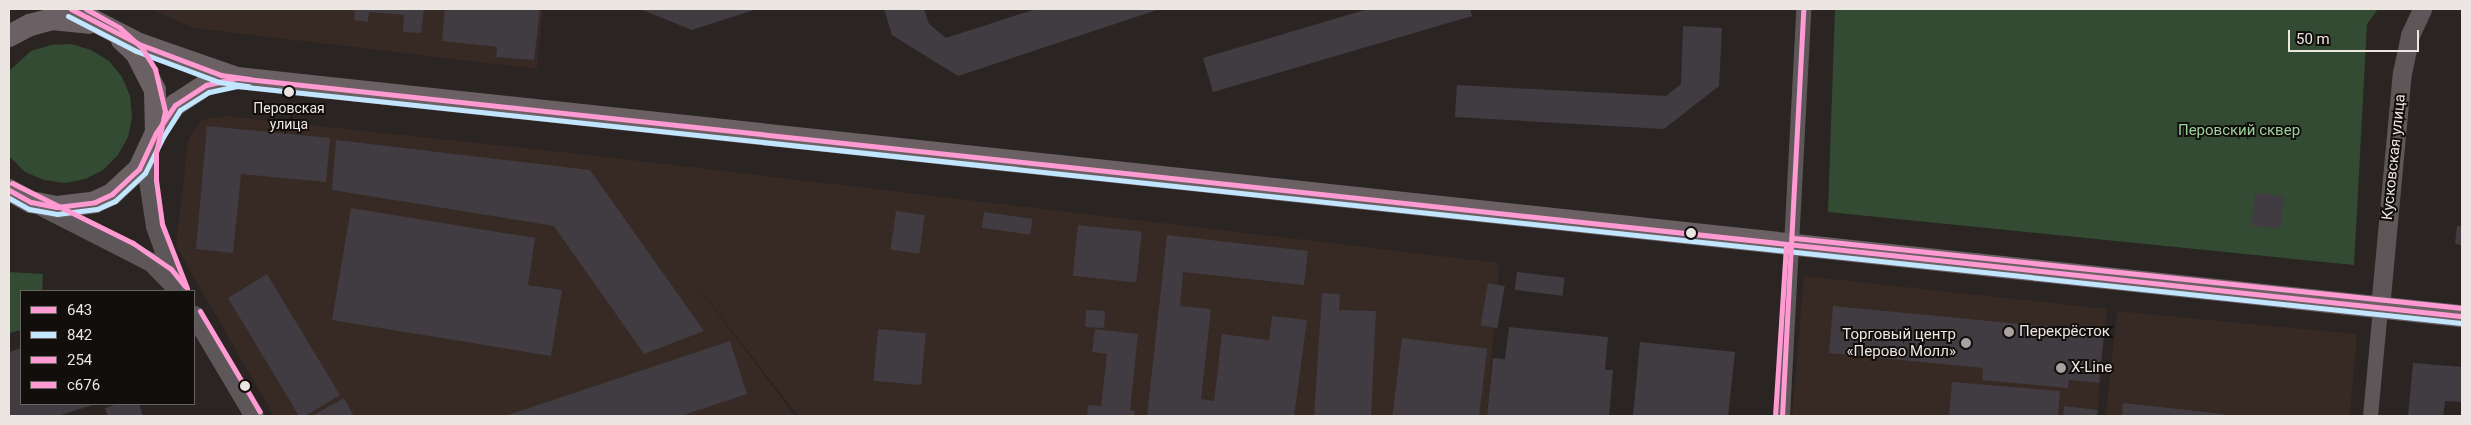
<!DOCTYPE html>
<meta charset="utf-8">
<style>
body{margin:0}
#map{position:relative;width:2471px;height:425px;overflow:hidden;background:#2a2523;font-family:Roboto,sans-serif}
div>[style]{position:absolute}
[style*='--x']{left:calc(var(--x)*1px);top:calc(var(--y)*1px);width:calc(var(--w)*1px);rotate:calc(var(--a)*1deg)}
.built>*{inset:0;background:#372923}
.green>*{inset:0;background:#344b33}
.building>*{inset:0;background:#403c42;transform-origin:0 0}
.minor>*{height:15px;margin:-7.5px;padding:0 7.5px;transform-origin:7.5px;border-radius:7.5px;background:#5e5759}
.tertiary>*{height:19px;margin:-9.5px;padding:0 9.5px;transform-origin:9.5px;border-radius:9.5px;background:#5e5759}
.secondary>*{height:22px;margin:-11px;padding:0 11px;transform-origin:11px;border-radius:11px;background:#6b6164}
.bus-1>*{height:5px;margin:-2.5px;padding:0 2.5px;transform-origin:2.5px;border-radius:2.5px;background:#ff9ad2}
.bus-2>*{height:5px;margin:-2.5px;padding:0 2.5px;transform-origin:2.5px;border-radius:2.5px;background:#c2e6ff}
.bus-3>*{height:5px;margin:-2.5px;padding:0 2.5px;transform-origin:2.5px;border-radius:2.5px;background:#ff9ad2}
.bus-4>*{height:5px;margin:-2.5px;padding:0 2.5px;transform-origin:2.5px;border-radius:2.5px;background:#ff9ad2}
.dots>*{width:14px;height:14px;translate:-50% -50%;box-sizing:border-box;border:2px solid #120e0c;border-radius:50%}
span{translate:-50% -50%;white-space:nowrap;text-align:center;line-height:1.15;-webkit-text-stroke:4px #120e0c;paint-order:stroke}
.bus-label{font-size:14px;color:#ece6e3}
.park-label{font-size:15px;color:#9bd09a}
.street-label{font-size:15px;color:#ece6e3}
.poi-label{font-size:15px;color:#ece6e3}
.left{translate:0 -50%;text-align:left}
.right{translate:-100% -50%;text-align:right}
.frame{position:absolute;inset:0;border:10px solid #ece6e3;pointer-events:none}
.legend{position:absolute;left:20px;top:290px;width:175px;height:115px;box-sizing:border-box;background:#120e0c;border:1px solid #696462;margin:0;padding:6px 9px;list-style:none;font-size:15px;color:#ece6e3}
.legend li{display:flex;align-items:center;gap:10px;height:25px}
.legend b{width:25px;border:1px solid #696462}
.scale{position:absolute;left:2288px;top:30px;width:131px;height:22px;box-sizing:border-box;border:2px solid #ece6e3;border-top:0;padding-left:6px;font-size:15px;line-height:18px;white-space:nowrap;color:#ece6e3;-webkit-text-stroke:4px #120e0c;paint-order:stroke}
</style>
<div id="map">
<div class="built">
<i style="clip-path:polygon(151px 9px,543px 9px,537px 69px,194px 28px)"></i>
<i style="clip-path:polygon(225px 116px,598px 156px,1499px 263px,1487px 416px,798px 416px,673px 254px,795px 416px,274px 416px,176px 246px,188px 140px,201px 120px)"></i>
<i style="clip-path:polygon(1804px 276px,2107px 309px,2097px 416px,1792px 416px)"></i>
<i style="clip-path:polygon(2117px 311px,2357px 334px,2350px 416px,2106px 416px)"></i>
</div>
<div class="green">
<i style="clip-path:polygon(1835px 9px,2378px 9px,2367px 24px,2354px 265px,1828px 212px)"></i>
<i style="clip-path:polygon(71px 44px,91px 50px,109px 61px,122px 77px,130px 96px,132px 117px,128px 137px,118px 155px,103px 170px,85px 179px,65px 183px,44px 180px,25px 172px,9px 156px,9px 71px,31px 51px,51px 45px)"></i>
<i style="clip-path:polygon(9px 272px,43px 274px,42px 291px,21px 291px,21px 330px,9px 333px)"></i>
</div>
<div class="building">
<i style="clip-path:polygon(347px 9px,424px 9px,421px 33px,403px 32px,404px 15px,369px 12px,368px 22px,354px 20px,355px 11px)"></i>
<i style="clip-path:polygon(445px 9px,540px 9px,534px 60px,496px 57px,497px 47px,442px 41px)"></i>
<i style="clip-path:polygon(640px 9px,757px 9px,692px 30px)"></i>
<i style="clip-path:polygon(884px 9px,924px 9px,929px 24px,946px 38px,1036px 9px,1160px 9px,958px 76px,892px 35px)"></i>
<i style="clip-path:polygon(1368px 9px,1470px 9px,1472px 16px,1213px 92px,1203px 58px)"></i>
<i style="clip-path:polygon(1683px 26px,1722px 28px,1719px 86px,1664px 129px,1455px 117px,1457px 85px,1666px 96px,1681px 84px)"></i>
<i style="clip-path:polygon(207px 126px,330px 138px,326px 182px,241px 174px,233px 253px,196px 249px)"></i>
<i style="clip-path:polygon(336px 140px,590px 170px,704px 331px,644px 354px,554px 226px,332px 190px)"></i>
<i style="left:2255px;top:193px;width:29px;height:33px;rotate:6deg"></i>
<i style="clip-path:polygon(351px 208px,535px 238px,528px 285px,562px 290px,551px 356px,332px 320px)"></i>
<i style="left:896px;top:211px;width:29px;height:39px;rotate:8deg"></i>
<i style="left:984px;top:212px;width:49px;height:16px;rotate:8deg"></i>
<i style="left:1078px;top:225px;width:64px;height:51px;rotate:6deg"></i>
<i style="clip-path:polygon(2457px 226px,2462px 226px,2462px 245px,2455px 244px)"></i>
<i style="clip-path:polygon(1167px 235px,1308px 251px,1304px 285px,1183px 272px,1180px 306px,1211px 309px,1201px 399px,1214px 401px,1222px 334px,1269px 340px,1272px 316px,1307px 320px,1294px 416px,1147px 416px)"></i>
<i style="left:1517px;top:272px;width:48px;height:18px;rotate:7deg"></i>
<i style="clip-path:polygon(267px 274px,340px 395px,305px 416px,299px 416px,228px 298px)"></i>
<i style="left:1488px;top:283px;width:17px;height:43px;rotate:10deg"></i>
<i style="clip-path:polygon(1322px 293px,1340px 294px,1339px 310px,1376px 311px,1371px 416px,1314px 416px)"></i>
<i style="clip-path:polygon(1833px 306px,2104px 332px,2099px 383px,2069px 380px,2068px 388px,1982px 380px,1983px 368px,1829px 353px)"></i>
<i style="left:1086px;top:310px;width:19px;height:17px;rotate:3deg"></i>
<i style="clip-path:polygon(1509px 327px,1608px 337px,1605px 370px,1613px 370px,1609px 416px,1487px 416px,1493px 358px,1505px 359px)"></i>
<i style="left:878px;top:329px;width:48px;height:52px;rotate:5deg"></i>
<i style="clip-path:polygon(1095px 329px,1138px 334px,1130px 410px,1135px 411px,1134px 416px,1087px 416px,1088px 405px,1101px 406px,1107px 354px,1092px 352px)"></i>
<i style="left:1402px;top:338px;width:86px;height:78px;rotate:7deg"></i>
<i style="clip-path:polygon(730px 341px,747px 394px,681px 416px,505px 416px)"></i>
<i style="clip-path:polygon(1640px 342px,1735px 352px,1728px 416px,1633px 416px)"></i>
<i style="clip-path:polygon(21px 348px,21px 404px,96px 404px,57px 416px,9px 416px,9px 352px)"></i>
<i style="clip-path:polygon(2413px 363px,2462px 367px,2462px 402px,2445px 401px,2443px 416px,2408px 416px)"></i>
<i style="clip-path:polygon(1952px 382px,2060px 391px,2058px 416px,1949px 416px)"></i>
<i style="clip-path:polygon(344px 398px,354px 416px,312px 416px)"></i>
<i style="clip-path:polygon(2123px 403px,2224px 414px,2223px 416px,2122px 416px)"></i>
<i style="clip-path:polygon(118px 404px,139px 404px,143px 416px,108px 416px,105px 408px)"></i>
<i style="clip-path:polygon(2064px 406px,2098px 410px,2097px 416px,2063px 416px)"></i>
</div>
<div class="minor">
<i style="--x:1782;--y:416;--w:408;--a:-87"></i>
<i style="--x:2370;--y:416;--w:108;--a:-84.7"></i>
</div>
<div class="tertiary">
<i style="--x:149;--y:152;--w:28;--a:92"></i>
<i style="--x:148;--y:180;--w:47;--a:81.3"></i>
<i style="--x:155;--y:226;--w:56;--a:70.3"></i>
<i style="--x:43;--y:207;--w:121;--a:27"></i>
<i style="--x:151;--y:262;--w:40;--a:46"></i>
<i style="--x:2380;--y:308;--w:236;--a:-84.7"></i>
<i style="--x:2402;--y:73;--w:39;--a:-78"></i>
<i style="--x:2410;--y:35;--w:29;--a:-65"></i>
<i style="--x:194;--y:315;--w:117;--a:59.3"></i>
</div>
<div class="secondary">
<i style="--x:71;--y:9;--w:76;--a:27.2"></i>
<i style="--x:139;--y:44;--w:104;--a:19.1"></i>
<i style="--x:237;--y:78;--w:2238;--a:6.11"></i>
<i style="--x:9;--y:36;--w:24;--a:-28"></i>
<i style="--x:30;--y:25;--w:23;--a:-15"></i>
<i style="--x:52;--y:19;--w:37;--a:6"></i>
<i style="--x:122;--y:40;--w:19;--a:43"></i>
<i style="--x:136;--y:53;--w:42;--a:62.8"></i>
<i style="--x:155;--y:90;--w:43;--a:88.7"></i>
<i style="--x:9;--y:190;--w:25;--a:29"></i>
<i style="--x:31;--y:202;--w:26;--a:11"></i>
<i style="--x:57;--y:207;--w:38;--a:-7"></i>
<i style="--x:95;--y:202;--w:19;--a:-25"></i>
<i style="--x:112;--y:194;--w:37;--a:-43"></i>
<i style="--x:139;--y:169;--w:40;--a:-65"></i>
<i style="--x:156;--y:133;--w:34;--a:-56"></i>
<i style="--x:175;--y:105;--w:37;--a:-33"></i>
<i style="--x:206;--y:85;--w:30;--a:-14"></i>
</div>
<div class="bus-1">
<i style="--x:71;--y:9;--w:76;--a:27.2"></i>
<i style="--x:139;--y:44;--w:88;--a:20.7"></i>
<i style="--x:221;--y:75;--w:29;--a:8"></i>
<i style="--x:9;--y:190;--w:25;--a:29"></i>
<i style="--x:31;--y:202;--w:26;--a:11"></i>
<i style="--x:57;--y:207;--w:38;--a:-7"></i>
<i style="--x:95;--y:202;--w:19;--a:-25"></i>
<i style="--x:112;--y:194;--w:37;--a:-43"></i>
<i style="--x:139;--y:169;--w:40;--a:-65"></i>
<i style="--x:156;--y:133;--w:34;--a:-56"></i>
<i style="--x:175;--y:105;--w:37;--a:-33"></i>
<i style="--x:206;--y:85;--w:32;--a:-13"></i>
<i style="--x:237;--y:78;--w:2238;--a:6.11"></i>
</div>
<div class="bus-2">
<i style="--x:68;--y:16;--w:76;--a:27.2"></i>
<i style="--x:136;--y:51;--w:89;--a:20.5"></i>
<i style="--x:219;--y:82;--w:30;--a:8"></i>
<i style="--x:9;--y:198;--w:23;--a:29"></i>
<i style="--x:29;--y:209;--w:28;--a:10"></i>
<i style="--x:57;--y:214;--w:40;--a:-7.1"></i>
<i style="--x:97;--y:209;--w:20;--a:-24"></i>
<i style="--x:115;--y:201;--w:41;--a:-43"></i>
<i style="--x:145;--y:173;--w:40;--a:-63.4"></i>
<i style="--x:163;--y:137;--w:32;--a:-58"></i>
<i style="--x:180;--y:110;--w:34;--a:-32"></i>
<i style="--x:209;--y:92;--w:29;--a:-12"></i>
<i style="--x:237;--y:86;--w:2237;--a:6.08"></i>
</div>
<div class="bus-3">
<i style="--x:86;--y:9;--w:39;--a:29"></i>
<i style="--x:120;--y:28;--w:30;--a:42"></i>
<i style="--x:142;--y:48;--w:25;--a:58"></i>
<i style="--x:155;--y:69;--w:43;--a:76.6"></i>
<i style="--x:165;--y:111;--w:43;--a:102.1"></i>
<i style="--x:156;--y:153;--w:27;--a:90"></i>
<i style="--x:156;--y:180;--w:44;--a:82.2"></i>
<i style="--x:162;--y:224;--w:69;--a:68.7"></i>
<i style="--x:12;--y:183;--w:135;--a:26.4"></i>
<i style="--x:133;--y:243;--w:46;--a:34.4"></i>
<i style="--x:171;--y:269;--w:22;--a:51"></i>
<i style="--x:1794;--y:238;--w:672;--a:5.98"></i>
<i style="--x:200;--y:311;--w:117;--a:59.3"></i>
<i style="--x:1775;--y:416;--w:171;--a:-86.3"></i>
</div>
<div class="bus-4">
<i style="--x:1782;--y:416;--w:408;--a:-87"></i>
</div>
<div class="dots">
<i style="left:289px;top:92px;background:#ece6e3"></i>
<i style="left:1691px;top:233px;background:#ece6e3"></i>
<i style="left:2009px;top:332px;background:#a8a2a0"></i>
<i style="left:1966px;top:343px;background:#a8a2a0"></i>
<i style="left:2061px;top:368px;background:#a8a2a0"></i>
<i style="left:245px;top:386px;background:#ece6e3"></i>
</div>
<div class="bus-label">
<span style="left:289px;top:116px">Перовская<br>улица</span>
</div>
<div class="park-label">
<span style="left:2239px;top:131px">Перовский сквер</span>
</div>
<div class="street-label">
<span style="left:2394px;top:157px;rotate:-84deg">Кусковская улица</span>
</div>
<div class="poi-label">
<span class="left" style="left:2019px;top:332px">Перекрёсток</span>
<span class="right" style="left:1956px;top:343px">Торговый центр<br>«Перово Молл»</span>
<span class="left" style="left:2071px;top:368px">X-Line</span>
</div>
<div class="frame"></div>
<ul class="legend">
<li><b style="height:6px;background:#ff9ad2"></b>643</li>
<li><b style="height:6px;background:#c2e6ff"></b>842</li>
<li><b style="height:6px;background:#ff9ad2"></b>254</li>
<li><b style="height:6px;background:#ff9ad2"></b>с676</li>
</ul>
<div class="scale">50 m</div>
</div>
